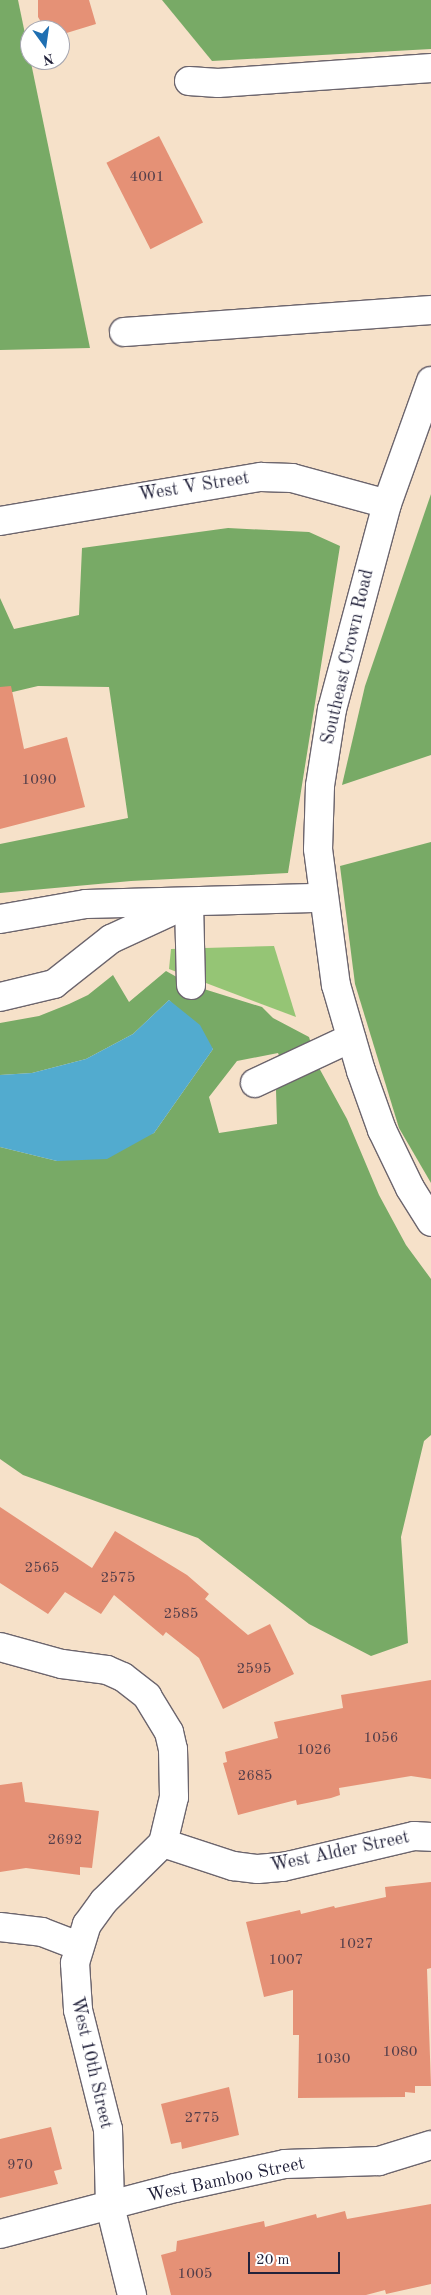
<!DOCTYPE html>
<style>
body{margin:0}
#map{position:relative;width:431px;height:2295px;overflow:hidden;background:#f6e1c9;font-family:"Old Standard TT",serif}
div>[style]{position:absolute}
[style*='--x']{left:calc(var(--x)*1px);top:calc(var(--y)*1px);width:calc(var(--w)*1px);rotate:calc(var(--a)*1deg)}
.green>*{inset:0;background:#95c575}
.forest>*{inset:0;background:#78aa66}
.water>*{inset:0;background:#52abcf}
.building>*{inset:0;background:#e59176;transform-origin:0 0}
.roads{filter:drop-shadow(1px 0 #6c656d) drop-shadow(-1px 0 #6c656d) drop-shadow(0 1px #6c656d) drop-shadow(0 -1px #6c656d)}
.minor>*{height:28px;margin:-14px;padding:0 14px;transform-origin:14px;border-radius:14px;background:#fff}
span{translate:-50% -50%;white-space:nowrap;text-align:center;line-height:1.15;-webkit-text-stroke:4px #fff;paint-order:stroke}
.number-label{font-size:15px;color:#533e4a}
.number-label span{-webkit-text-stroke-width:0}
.street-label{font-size:18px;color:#22223b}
.north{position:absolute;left:20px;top:20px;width:50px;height:50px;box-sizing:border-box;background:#fff;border:1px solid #a7a7b1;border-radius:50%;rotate:166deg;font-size:14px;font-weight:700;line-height:20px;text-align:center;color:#22223b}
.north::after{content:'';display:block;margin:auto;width:18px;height:22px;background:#1f6fb2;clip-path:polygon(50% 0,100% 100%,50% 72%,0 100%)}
.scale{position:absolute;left:248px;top:2252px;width:92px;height:22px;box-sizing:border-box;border:2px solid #22223b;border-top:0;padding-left:6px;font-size:15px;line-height:18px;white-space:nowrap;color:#22223b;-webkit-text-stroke:4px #fff;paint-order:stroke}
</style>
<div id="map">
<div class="green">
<i style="clip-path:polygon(274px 946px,296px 1017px,169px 969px,171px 949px)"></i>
</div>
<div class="forest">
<i style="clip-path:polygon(0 0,18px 0,90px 348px,0 350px)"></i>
<i style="clip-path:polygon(162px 0,431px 0,431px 49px,212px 61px)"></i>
<i style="clip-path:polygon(431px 494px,431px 755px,342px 785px,365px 686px)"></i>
<i style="clip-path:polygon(228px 528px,309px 532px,340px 546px,288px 873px,131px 881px,0 893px,0 844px,128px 818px,109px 687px,38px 686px,0 695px,0 598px,14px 629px,79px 615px,82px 548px)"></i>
<i style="clip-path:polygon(431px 842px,431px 1183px,399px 1128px,355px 984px,340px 866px)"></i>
<i style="clip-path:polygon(evenodd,166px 971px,191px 985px,262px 1007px,273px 1018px,309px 1037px,318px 1066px,347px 1119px,379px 1195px,406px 1245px,431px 1279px,431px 1435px,424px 1441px,401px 1537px,408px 1643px,371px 1656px,309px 1624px,198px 1538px,23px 1475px,0 1459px,0 1147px,57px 1161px,154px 1133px,213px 1049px,169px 1000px,133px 1034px,86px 1059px,32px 1073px,0 1075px,0 1023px,39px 1016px,69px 1004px,88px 995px,113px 975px,129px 1002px,166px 971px,278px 1053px,289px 1081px,276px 1090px,277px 1124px,219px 1133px,209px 1097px,237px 1061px,278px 1053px)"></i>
</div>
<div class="water">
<i style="clip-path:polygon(169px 1000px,200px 1025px,213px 1049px,154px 1133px,107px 1159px,57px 1161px,0 1147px,0 1075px,32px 1073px,86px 1059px,133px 1034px)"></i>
</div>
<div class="building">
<i style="clip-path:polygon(38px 0,89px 0,96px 24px,60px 35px,60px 30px,46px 30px,38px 17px)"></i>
<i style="left:159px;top:136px;width:97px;height:59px;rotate:63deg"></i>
<i style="clip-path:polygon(11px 686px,24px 749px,67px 737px,85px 807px,0 829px,0 687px)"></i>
<i style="clip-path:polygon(0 1507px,92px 1568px,115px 1531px,187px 1575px,209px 1594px,205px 1599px,248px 1635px,270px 1624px,294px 1674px,223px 1709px,199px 1658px,166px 1632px,163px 1636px,114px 1595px,101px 1614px,65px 1592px,48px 1614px,0 1583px)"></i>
<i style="clip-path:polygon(431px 1680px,431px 1779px,411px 1776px,339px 1788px,340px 1795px,331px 1798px,297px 1805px,296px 1800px,238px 1815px,223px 1763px,227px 1762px,225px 1752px,278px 1738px,274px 1722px,343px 1708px,341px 1695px)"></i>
<i style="clip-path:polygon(22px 1782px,25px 1802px,99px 1811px,92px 1868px,80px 1867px,80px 1875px,26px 1868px,0 1872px,0 1785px)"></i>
<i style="clip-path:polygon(431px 1882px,431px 1968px,427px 1969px,431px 2086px,415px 2086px,415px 2093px,405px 2092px,405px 2097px,298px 2098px,299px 2035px,293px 2035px,293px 1990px,264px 1997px,246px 1922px,300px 1910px,301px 1914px,334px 1906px,335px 1908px,386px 1897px,385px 1887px)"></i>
<i style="clip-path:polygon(229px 2087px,239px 2135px,182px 2149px,181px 2142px,171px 2144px,161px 2104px)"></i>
<i style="clip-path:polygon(51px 2127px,62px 2169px,54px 2171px,58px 2184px,0 2198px,0 2139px)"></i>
<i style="clip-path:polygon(431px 2204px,431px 2284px,386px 2294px,385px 2290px,366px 2295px,171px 2295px,161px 2255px,176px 2251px,177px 2241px,264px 2221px,265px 2227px,316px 2214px,317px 2218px,345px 2211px,347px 2219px)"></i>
</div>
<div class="roads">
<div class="minor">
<i style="--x:189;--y:81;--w:29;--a:4"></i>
<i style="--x:218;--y:83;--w:214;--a:-4"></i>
<i style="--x:124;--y:332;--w:308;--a:-4.1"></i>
<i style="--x:431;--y:381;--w:131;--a:109.7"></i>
<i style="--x:387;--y:504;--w:212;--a:105"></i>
<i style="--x:332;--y:709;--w:78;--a:98.9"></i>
<i style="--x:320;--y:786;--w:63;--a:91.8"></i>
<i style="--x:318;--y:849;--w:137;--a:82.5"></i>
<i style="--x:336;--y:985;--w:90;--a:73.8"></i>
<i style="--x:361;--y:1071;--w:63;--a:70.4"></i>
<i style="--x:382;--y:1130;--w:64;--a:64.2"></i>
<i style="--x:410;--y:1188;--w:40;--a:58"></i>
<i style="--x:0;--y:521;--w:265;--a:-9.6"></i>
<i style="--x:261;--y:477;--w:31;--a:2"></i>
<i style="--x:292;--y:478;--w:98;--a:15.3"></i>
<i style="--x:0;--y:919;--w:87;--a:-9.9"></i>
<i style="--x:86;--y:904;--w:237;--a:-1.5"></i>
<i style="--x:0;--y:997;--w:56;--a:-13.5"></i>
<i style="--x:54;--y:984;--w:73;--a:-38.3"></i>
<i style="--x:111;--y:939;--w:86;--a:-24.8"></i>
<i style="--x:189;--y:903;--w:82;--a:88.6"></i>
<i style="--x:255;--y:1083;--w:106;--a:-25.1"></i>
<i style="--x:0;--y:1647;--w:64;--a:15.3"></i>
<i style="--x:62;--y:1664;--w:45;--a:7.6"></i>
<i style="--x:107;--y:1670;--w:17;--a:24"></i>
<i style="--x:123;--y:1677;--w:31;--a:38"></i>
<i style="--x:147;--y:1696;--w:42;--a:58.6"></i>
<i style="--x:169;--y:1732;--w:17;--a:77"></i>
<i style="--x:173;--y:1749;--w:48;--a:88.8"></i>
<i style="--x:174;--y:1797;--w:47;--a:103.4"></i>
<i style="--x:163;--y:1843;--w:83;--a:135.5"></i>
<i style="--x:104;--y:1901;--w:29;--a:126"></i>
<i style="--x:87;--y:1924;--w:41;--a:107.1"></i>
<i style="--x:75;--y:1963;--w:47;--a:86.3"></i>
<i style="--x:78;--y:2010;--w:123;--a:75.9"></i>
<i style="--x:108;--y:2129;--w:77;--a:88.5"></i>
<i style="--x:110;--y:2206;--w:92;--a:76.1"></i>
<i style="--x:163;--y:1843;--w:74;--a:18.2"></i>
<i style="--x:233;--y:1866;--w:25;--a:7"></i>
<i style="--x:258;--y:1869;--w:25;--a:-5"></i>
<i style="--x:283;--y:1867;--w:135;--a:-13.3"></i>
<i style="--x:414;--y:1836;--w:17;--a:3"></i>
<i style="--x:0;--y:1927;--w:42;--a:6.8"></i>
<i style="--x:42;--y:1932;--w:39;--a:21"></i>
<i style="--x:0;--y:2234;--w:181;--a:-14.7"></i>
<i style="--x:175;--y:2188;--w:113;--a:-12.3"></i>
<i style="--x:285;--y:2164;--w:94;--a:-1.8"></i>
<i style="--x:379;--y:2161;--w:54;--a:-17.1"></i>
</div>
</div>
<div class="number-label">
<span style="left:147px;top:178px">4001</span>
<span style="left:39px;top:781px">1090</span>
<span style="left:42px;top:1569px">2565</span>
<span style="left:118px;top:1579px">2575</span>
<span style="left:181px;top:1615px">2585</span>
<span style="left:254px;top:1670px">2595</span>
<span style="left:381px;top:1739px">1056</span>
<span style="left:314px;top:1751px">1026</span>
<span style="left:255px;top:1777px">2685</span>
<span style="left:65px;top:1841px">2692</span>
<span style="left:356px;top:1945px">1027</span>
<span style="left:286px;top:1961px">1007</span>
<span style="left:400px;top:2053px">1080</span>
<span style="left:333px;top:2060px">1030</span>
<span style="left:202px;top:2119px">2775</span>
<span style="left:20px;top:2166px">970</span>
<span style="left:195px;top:2275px">1005</span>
</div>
<div class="street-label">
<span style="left:194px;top:487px;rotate:-9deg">West V Street</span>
<span style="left:348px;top:657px;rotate:-77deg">Southeast Crown Road</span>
<span style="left:340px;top:1852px;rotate:-12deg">West Alder Street</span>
<span style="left:91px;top:2063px;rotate:77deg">West 10th Street</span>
<span style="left:226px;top:2180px;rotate:-12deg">West Bamboo Street</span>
</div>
<div class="north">N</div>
<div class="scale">20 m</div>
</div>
